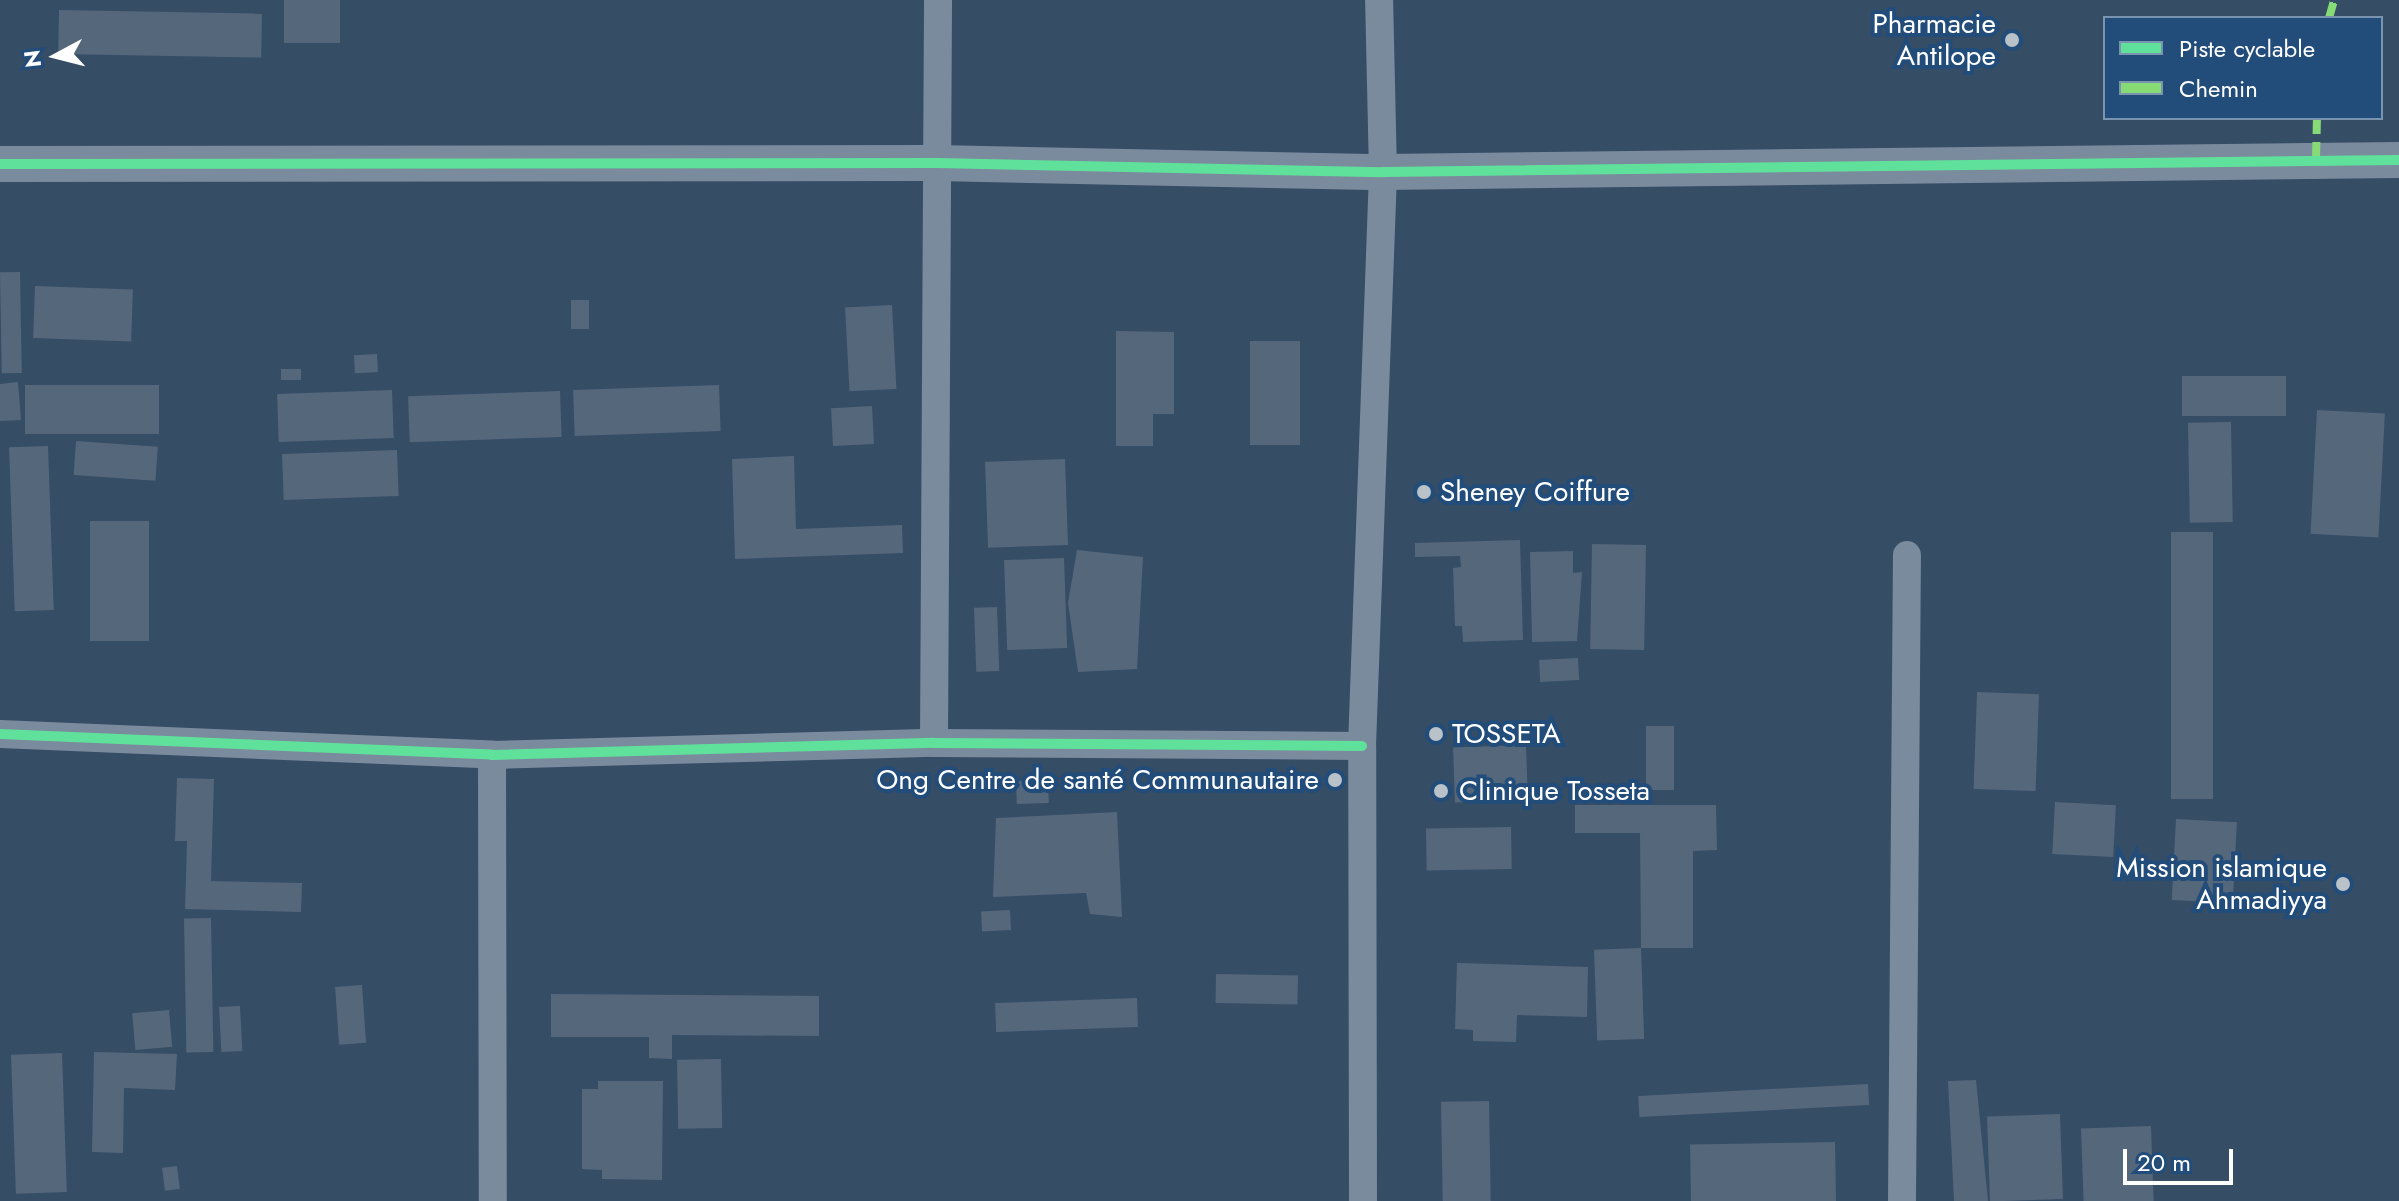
<!DOCTYPE html>
<meta charset="utf-8">
<style>
body{margin:0}
#map{position:relative;width:2399px;height:1201px;overflow:hidden;background:#364d66;font-family:Jost,sans-serif}
div>[style]{position:absolute}
[style*='--x']{left:calc(var(--x)*1px);top:calc(var(--y)*1px);width:calc(var(--w)*1px);rotate:calc(var(--a)*1deg)}
.building>*{inset:0;background:#55677b;transform-origin:0 0}
.minor>*{height:28px;margin:-14px;padding:0 14px;transform-origin:14px;border-radius:14px;background:#7a8b9d}
.tertiary>*{height:36px;margin:-18px;padding:0 18px;transform-origin:18px;border-radius:18px;background:#7a8b9d}
.quiet>*{height:8px;margin-top:-4px;transform-origin:0;background:repeating-linear-gradient(90deg,#86db77 0 16px,transparent 0 24px)}
.cycleway>*{height:10px;margin:-5px;padding:0 5px;transform-origin:5px;border-radius:5px;background:#60e19b}
.dots>*{width:22px;height:22px;translate:-50% -50%;box-sizing:border-box;border:4px solid #224c7a;border-radius:50%}
span{translate:-50% -50%;white-space:nowrap;text-align:center;line-height:1.15;-webkit-text-stroke:8px #224c7a;paint-order:stroke}
.poi-label{font-size:28px;color:#fff}
.right{translate:-100% -50%;text-align:right}
.left{translate:0 -50%;text-align:left}
.legend{position:absolute;left:2103px;top:16px;width:280px;height:104px;box-sizing:border-box;background:#224c7a;border:2px solid #7a94af;margin:0;padding:10px 14px;list-style:none;font-size:24px;color:#fff}
.legend li{display:flex;align-items:center;gap:16px;height:40px}
.legend b{width:40px;border:2px solid #7a94af}
.north{position:absolute;left:16px;top:16px;width:80px;height:80px;-webkit-text-stroke:6px #224c7a;paint-order:stroke;rotate:263deg;font-size:22px;font-weight:700;line-height:32px;text-align:center;color:#fff}
.north::after{content:'';display:block;margin:auto;width:28px;height:36px;background:#fff;clip-path:polygon(50% 0,100% 100%,50% 72%,0 100%)}
.scale{position:absolute;left:2123px;top:1149px;width:110px;height:36px;box-sizing:border-box;border:4px solid #fff;border-top:0;padding-left:10px;font-size:24px;line-height:28px;white-space:nowrap;color:#fff;-webkit-text-stroke:6px #224c7a;paint-order:stroke}
</style>
<div id="map">
<div class="building">
<i style="left:284px;top:0;width:56px;height:43px"></i>
<i style="left:59px;top:10px;width:203px;height:44px;rotate:1deg"></i>
<i style="left:20px;top:272px;width:101px;height:20px;rotate:89deg"></i>
<i style="left:35px;top:286px;width:98px;height:52px;rotate:2deg"></i>
<i style="left:571px;top:300px;width:18px;height:29px"></i>
<i style="left:892px;top:305px;width:84px;height:47px;rotate:87deg"></i>
<i style="clip-path:polygon(1116px 331px,1174px 332px,1174px 414px,1153px 414px,1153px 446px,1116px 446px)"></i>
<i style="left:1250px;top:341px;width:50px;height:104px"></i>
<i style="left:377px;top:354px;width:18px;height:23px;rotate:87deg"></i>
<i style="left:301px;top:369px;width:11px;height:20px;rotate:90deg"></i>
<i style="left:2286px;top:376px;width:40px;height:104px;rotate:90deg"></i>
<i style="clip-path:polygon(18px 382px,21px 420px,0 421px,0 384px)"></i>
<i style="left:25px;top:385px;width:134px;height:49px"></i>
<i style="left:719px;top:385px;width:46px;height:146px;rotate:88deg"></i>
<i style="left:392px;top:390px;width:48px;height:115px;rotate:88deg"></i>
<i style="left:560px;top:391px;width:46px;height:152px;rotate:88deg"></i>
<i style="left:872px;top:406px;width:38px;height:41px;rotate:87deg"></i>
<i style="left:2317px;top:410px;width:68px;height:124px;rotate:3deg"></i>
<i style="left:2231px;top:422px;width:100px;height:43px;rotate:89deg"></i>
<i style="left:76px;top:441px;width:82px;height:34px;rotate:4deg"></i>
<i style="left:48px;top:446px;width:164px;height:39px;rotate:88deg"></i>
<i style="left:397px;top:450px;width:46px;height:115px;rotate:88deg"></i>
<i style="clip-path:polygon(794px 456px,796px 529px,902px 525px,903px 553px,735px 559px,732px 459px)"></i>
<i style="left:1065px;top:459px;width:86px;height:80px;rotate:88deg"></i>
<i style="left:90px;top:521px;width:59px;height:120px"></i>
<i style="left:2171px;top:532px;width:42px;height:267px"></i>
<i style="clip-path:polygon(1520px 540px,1523px 640px,1463px 642px,1462px 626px,1455px 626px,1453px 568px,1461px 567px,1460px 556px,1415px 557px,1415px 543px)"></i>
<i style="left:1592px;top:544px;width:54px;height:105px;rotate:1deg"></i>
<i style="clip-path:polygon(1077px 550px,1143px 557px,1137px 669px,1078px 672px,1068px 603px)"></i>
<i style="clip-path:polygon(1573px 551px,1573px 573px,1582px 572px,1577px 641px,1532px 642px,1530px 552px)"></i>
<i style="left:1064px;top:558px;width:90px;height:60px;rotate:88deg"></i>
<i style="left:997px;top:607px;width:64px;height:23px;rotate:88deg"></i>
<i style="left:1578px;top:658px;width:22px;height:39px;rotate:87deg"></i>
<i style="left:1977px;top:692px;width:62px;height:97px;rotate:2deg"></i>
<i style="left:1646px;top:726px;width:28px;height:64px"></i>
<i style="left:1526px;top:745px;width:55px;height:73px;rotate:88deg"></i>
<i style="clip-path:polygon(177px 778px,214px 779px,211px 881px,302px 883px,301px 912px,185px 909px,187px 841px,175px 841px)"></i>
<i style="left:1048px;top:780px;width:23px;height:32px;rotate:88deg"></i>
<i style="left:2055px;top:802px;width:61px;height:52px;rotate:3deg"></i>
<i style="clip-path:polygon(1575px 805px,1716px 805px,1717px 850px,1693px 851px,1693px 948px,1641px 948px,1640px 833px,1575px 833px)"></i>
<i style="clip-path:polygon(1117px 812px,1122px 917px,1090px 914px,1086px 893px,993px 897px,996px 818px)"></i>
<i style="left:2176px;top:819px;width:61px;height:81px;rotate:3deg"></i>
<i style="left:1511px;top:827px;width:42px;height:85px;rotate:89deg"></i>
<i style="left:1010px;top:910px;width:20px;height:29px;rotate:87deg"></i>
<i style="left:211px;top:918px;width:134px;height:27px;rotate:89deg"></i>
<i style="left:1641px;top:948px;width:91px;height:47px;rotate:88deg"></i>
<i style="clip-path:polygon(1457px 963px,1588px 967px,1587px 1017px,1517px 1015px,1516px 1042px,1473px 1041px,1473px 1030px,1455px 1029px)"></i>
<i style="left:1216px;top:974px;width:82px;height:29px;rotate:1deg"></i>
<i style="left:362px;top:985px;width:58px;height:27px;rotate:86deg"></i>
<i style="clip-path:polygon(551px 994px,819px 996px,819px 1036px,672px 1035px,672px 1059px,649px 1058px,649px 1037px,551px 1037px)"></i>
<i style="left:1137px;top:998px;width:29px;height:142px;rotate:88deg"></i>
<i style="left:240px;top:1006px;width:45px;height:21px;rotate:87deg"></i>
<i style="left:169px;top:1010px;width:37px;height:37px;rotate:85deg"></i>
<i style="clip-path:polygon(94px 1052px,177px 1054px,175px 1090px,124px 1088px,123px 1153px,92px 1152px)"></i>
<i style="left:62px;top:1053px;width:139px;height:51px;rotate:88deg"></i>
<i style="left:721px;top:1059px;width:69px;height:44px;rotate:89deg"></i>
<i style="clip-path:polygon(1976px 1080px,1988px 1201px,1954px 1201px,1948px 1081px)"></i>
<i style="clip-path:polygon(598px 1081px,663px 1081px,662px 1180px,602px 1179px,602px 1170px,582px 1169px,582px 1089px,598px 1089px)"></i>
<i style="left:1868px;top:1084px;width:21px;height:230px;rotate:87deg"></i>
<i style="left:1489px;top:1101px;width:100px;height:48px;rotate:89deg"></i>
<i style="left:2060px;top:1114px;width:85px;height:73px;rotate:88deg"></i>
<i style="left:2151px;top:1126px;width:75px;height:70px;rotate:88deg"></i>
<i style="left:1835px;top:1142px;width:59px;height:145px;rotate:89deg"></i>
<i style="left:177px;top:1166px;width:23px;height:15px;rotate:83deg"></i>
</div>
<div class="minor">
<i style="--x:0;--y:734;--w:492;--a:2.4"></i>
<i style="--x:492;--y:755;--w:442;--a:-1.6"></i>
<i style="--x:934;--y:743;--w:428;--a:0.4"></i>
<i style="--x:934;--y:743;--w:743;--a:-89.69"></i>
<i style="--x:492;--y:755;--w:446;--a:89.9"></i>
<i style="--x:1363;--y:1201;--w:455;--a:-90.1"></i>
<i style="--x:1362;--y:746;--w:574;--a:-87.9"></i>
<i style="--x:1383;--y:172;--w:172;--a:-91.3"></i>
<i style="--x:1902;--y:1201;--w:646;--a:-89.56"></i>
</div>
<div class="tertiary">
<i style="--x:0;--y:164;--w:937;--a:-0.06"></i>
<i style="--x:937;--y:163;--w:446;--a:1.2"></i>
<i style="--x:1383;--y:172;--w:1016;--a:-0.68"></i>
</div>
<div class="quiet">
<i style="--x:2329;--y:18;--w:19;--a:-74"></i>
<i style="--x:2316;--y:158;--w:40;--a:-88.6"></i>
</div>
<div class="cycleway">
<i style="--x:0;--y:164;--w:937;--a:-0.06"></i>
<i style="--x:937;--y:163;--w:446;--a:1.2"></i>
<i style="--x:1383;--y:172;--w:1016;--a:-0.68"></i>
<i style="--x:0;--y:734;--w:492;--a:2.4"></i>
<i style="--x:492;--y:755;--w:442;--a:-1.6"></i>
<i style="--x:934;--y:743;--w:428;--a:0.4"></i>
</div>
<div class="dots">
<i style="left:2012px;top:40px;background:#b9c1c9"></i>
<i style="left:1424px;top:492px;background:#b9c1c9"></i>
<i style="left:1436px;top:734px;background:#b9c1c9"></i>
<i style="left:1335px;top:780px;background:#b9c1c9"></i>
<i style="left:1441px;top:791px;background:#b9c1c9"></i>
<i style="left:2343px;top:884px;background:#b9c1c9"></i>
</div>
<div class="poi-label">
<span class="right" style="left:1996px;top:40px">Pharmacie<br>Antilope</span>
<span class="left" style="left:1440px;top:492px">Sheney Coiffure</span>
<span class="left" style="left:1452px;top:734px">TOSSETA</span>
<span class="right" style="left:1319px;top:780px">Ong Centre de santé Communautaire</span>
<span class="left" style="left:1459px;top:791px">Clinique Tosseta</span>
<span class="right" style="left:2327px;top:884px">Mission islamique<br>Ahmadiyya</span>
</div>
<ul class="legend">
<li><b style="height:10px;background:#60e19b"></b>Piste cyclable</li>
<li><b style="height:10px;background:#86db77"></b>Chemin</li>
</ul>
<div class="north">N</div>
<div class="scale">20 m</div>
</div>
